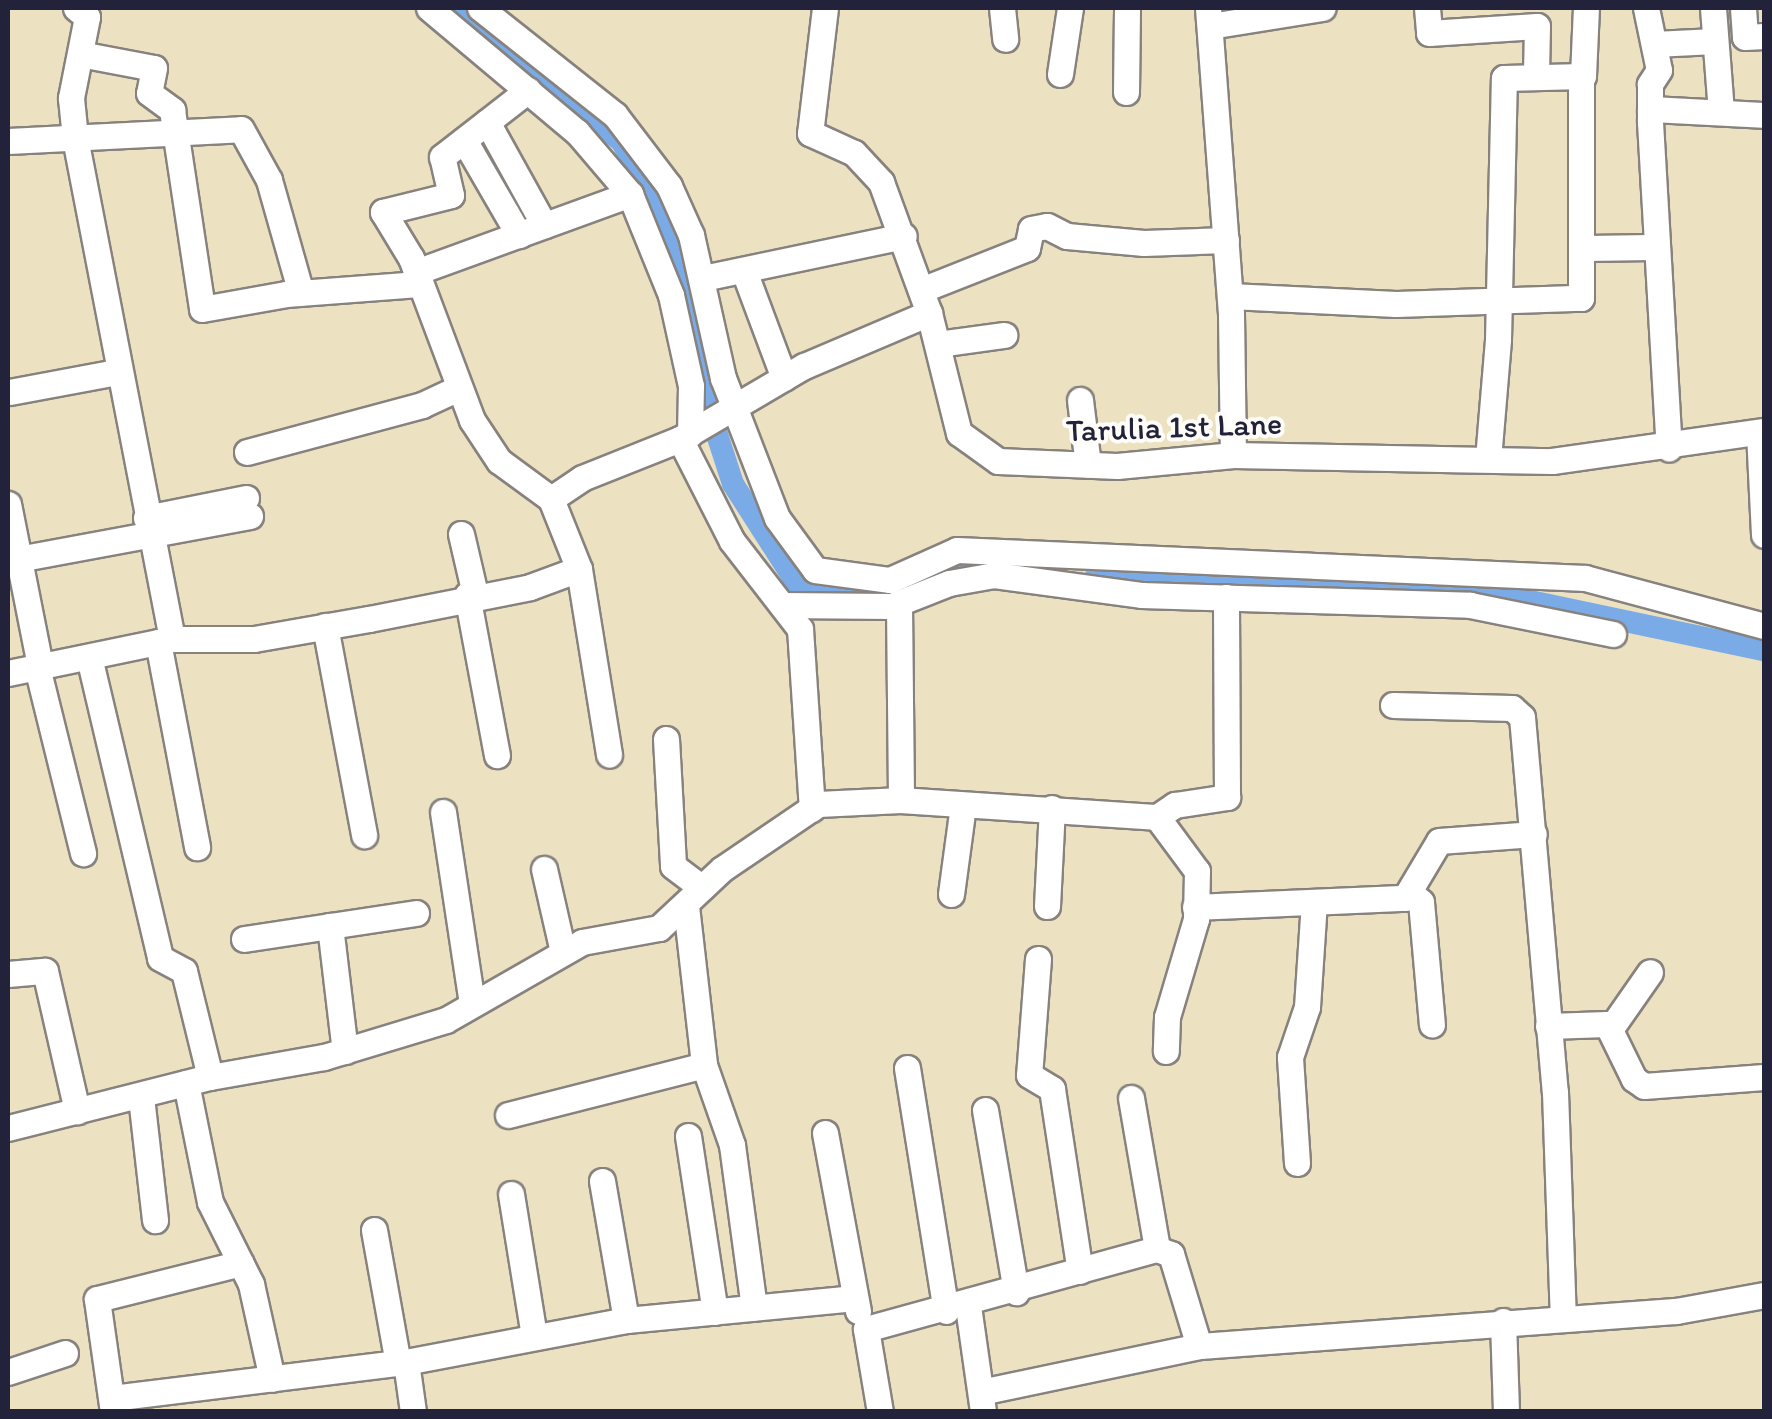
<!DOCTYPE html>
<style>
body{margin:0}
#map{position:relative;width:1772px;height:1419px;overflow:hidden;background:#ece2c2;font-family:Itim,sans-serif}
div>[style]{position:absolute}
[style*='--x']{left:calc(var(--x)*1px);top:calc(var(--y)*1px);width:calc(var(--w)*1px);rotate:calc(var(--a)*1deg)}
.canal>*{height:22px;margin:-11px;padding:0 11px;transform-origin:11px;border-radius:11px;background:#7babe6}
.roads{filter:drop-shadow(2px 0 #87827e) drop-shadow(-2px 0 #87827e) drop-shadow(0 2px #87827e) drop-shadow(0 -2px #87827e)}
.minor>*{height:25px;margin:-12.5px;padding:0 12.5px;transform-origin:12.5px;border-radius:12.5px;background:#fff}
span{translate:-50% -50%;white-space:nowrap;text-align:center;line-height:1.15;-webkit-text-stroke:8px #fdfcf7;paint-order:stroke}
.street-label{font-size:32px;color:#22223b}
.frame{position:absolute;inset:0;border:10px solid #22223b;pointer-events:none}
</style>
<div id="map">
<div class="canal">
<i style="--x:463;--y:8;--w:208;--a:40.1"></i>
<i style="--x:622;--y:142;--w:143;--a:62.9"></i>
<i style="--x:687;--y:269;--w:152;--a:80.5"></i>
<i style="--x:712;--y:419;--w:68;--a:72.1"></i>
<i style="--x:733;--y:484;--w:117;--a:57.3"></i>
<i style="--x:796;--y:582;--w:52;--a:16.7"></i>
<i style="--x:846;--y:597;--w:57;--a:-9.1"></i>
<i style="--x:902;--y:588;--w:53;--a:-22.2"></i>
<i style="--x:951;--y:568;--w:42;--a:0"></i>
<i style="--x:1094;--y:579;--w:389;--a:1.8"></i>
<i style="--x:1483;--y:591;--w:287;--a:11.9"></i>
</div>
<div class="roads">
<div class="minor">
<i style="--x:76;--y:8;--w:14;--a:39"></i>
<i style="--x:87;--y:17;--w:83;--a:101.2"></i>
<i style="--x:71;--y:98;--w:40;--a:84.3"></i>
<i style="--x:75;--y:138;--w:510;--a:79.04"></i>
<i style="--x:429;--y:8;--w:193;--a:40"></i>
<i style="--x:577;--y:132;--w:82;--a:49.5"></i>
<i style="--x:630;--y:194;--w:109;--a:67.9"></i>
<i style="--x:671;--y:295;--w:93;--a:77.6"></i>
<i style="--x:691;--y:386;--w:48;--a:91.2"></i>
<i style="--x:480;--y:8;--w:172;--a:38.4"></i>
<i style="--x:615;--y:115;--w:89;--a:52.7"></i>
<i style="--x:669;--y:186;--w:54;--a:65.8"></i>
<i style="--x:691;--y:235;--w:147;--a:77.4"></i>
<i style="--x:723;--y:378;--w:150;--a:68.9"></i>
<i style="--x:777;--y:518;--w:64;--a:53.8"></i>
<i style="--x:815;--y:570;--w:76;--a:7.6"></i>
<i style="--x:890;--y:580;--w:73;--a:-24.1"></i>
<i style="--x:957;--y:550;--w:629;--a:2.55"></i>
<i style="--x:1585;--y:578;--w:185;--a:15"></i>
<i style="--x:825;--y:8;--w:126;--a:96.8"></i>
<i style="--x:810;--y:133;--w:48;--a:24.4"></i>
<i style="--x:854;--y:153;--w:40;--a:47"></i>
<i style="--x:881;--y:182;--w:140;--a:69.9"></i>
<i style="--x:929;--y:313;--w:124;--a:76"></i>
<i style="--x:959;--y:433;--w:48;--a:35.7"></i>
<i style="--x:998;--y:461;--w:119;--a:2.4"></i>
<i style="--x:1117;--y:466;--w:117;--a:-5.4"></i>
<i style="--x:1233;--y:455;--w:319;--a:1.1"></i>
<i style="--x:1552;--y:461;--w:214;--a:-8.1"></i>
<i style="--x:1002;--y:8;--w:31;--a:84"></i>
<i style="--x:1208;--y:8;--w:307;--a:85.7"></i>
<i style="--x:1231;--y:314;--w:141;--a:89.2"></i>
<i style="--x:1427;--y:8;--w:25;--a:85"></i>
<i style="--x:1429;--y:33;--w:108;--a:-3.7"></i>
<i style="--x:1537;--y:26;--w:49;--a:91.2"></i>
<i style="--x:1646;--y:8;--w:63;--a:78.2"></i>
<i style="--x:1659;--y:70;--w:17;--a:123"></i>
<i style="--x:1650;--y:84;--w:38;--a:90"></i>
<i style="--x:1650;--y:122;--w:327;--a:86.7"></i>
<i style="--x:1713;--y:8;--w:103;--a:85.6"></i>
<i style="--x:1743;--y:8;--w:29;--a:86"></i>
<i style="--x:1745;--y:37;--w:19;--a:-3"></i>
<i style="--x:1210;--y:26;--w:114;--a:-9.1"></i>
<i style="--x:1654;--y:44;--w:61;--a:-2.8"></i>
<i style="--x:80;--y:54;--w:75;--a:10.7"></i>
<i style="--x:154;--y:68;--w:25;--a:101"></i>
<i style="--x:149;--y:93;--w:29;--a:36"></i>
<i style="--x:172;--y:110;--w:201;--a:81.4"></i>
<i style="--x:202;--y:309;--w:85;--a:-10.1"></i>
<i style="--x:286;--y:294;--w:133;--a:-4.3"></i>
<i style="--x:1060;--y:74;--w:67;--a:-81.4"></i>
<i style="--x:1126;--y:92;--w:84;--a:-89.3"></i>
<i style="--x:1650;--y:109;--w:114;--a:3"></i>
<i style="--x:487;--y:122;--w:118;--a:61"></i>
<i style="--x:464;--y:140;--w:110;--a:59.9"></i>
<i style="--x:8;--y:141;--w:233;--a:-2.9"></i>
<i style="--x:241;--y:129;--w:58;--a:61.2"></i>
<i style="--x:269;--y:180;--w:117;--a:74.2"></i>
<i style="--x:1582;--y:248;--w:74;--a:-0.8"></i>
<i style="--x:744;--y:271;--w:114;--a:69.5"></i>
<i style="--x:416;--y:272;--w:228;--a:-20"></i>
<i style="--x:703;--y:278;--w:205;--a:-11.8"></i>
<i style="--x:921;--y:290;--w:114;--a:-21.6"></i>
<i style="--x:1027;--y:248;--w:19;--a:-78"></i>
<i style="--x:1031;--y:229;--w:16;--a:-11"></i>
<i style="--x:1047;--y:226;--w:22;--a:27"></i>
<i style="--x:1067;--y:236;--w:77;--a:5.2"></i>
<i style="--x:1144;--y:243;--w:82;--a:-2.1"></i>
<i style="--x:1230;--y:296;--w:166;--a:2.8"></i>
<i style="--x:1396;--y:304;--w:185;--a:-1.9"></i>
<i style="--x:1581;--y:298;--w:221;--a:-90"></i>
<i style="--x:938;--y:344;--w:67;--a:-7.8"></i>
<i style="--x:10;--y:392;--w:109;--a:-10.6"></i>
<i style="--x:1080;--y:400;--w:65;--a:83"></i>
<i style="--x:1759;--y:432;--w:103;--a:87.2"></i>
<i style="--x:680;--y:439;--w:114;--a:63"></i>
<i style="--x:732;--y:541;--w:111;--a:52.3"></i>
<i style="--x:800;--y:629;--w:180;--a:86.2"></i>
<i style="--x:247;--y:452;--w:181;--a:-15"></i>
<i style="--x:422;--y:405;--w:40;--a:-25"></i>
<i style="--x:1488;--y:459;--w:120;--a:-85.2"></i>
<i style="--x:1498;--y:339;--w:261;--a:-88.7"></i>
<i style="--x:1504;--y:78;--w:79;--a:-1.5"></i>
<i style="--x:1583;--y:76;--w:68;--a:-87.5"></i>
<i style="--x:551;--y:499;--w:37;--a:-34"></i>
<i style="--x:582;--y:478;--w:105;--a:-21.7"></i>
<i style="--x:680;--y:439;--w:144;--a:-30.5"></i>
<i style="--x:804;--y:366;--w:136;--a:-23"></i>
<i style="--x:8;--y:504;--w:165;--a:78.8"></i>
<i style="--x:146;--y:518;--w:102;--a:-11.3"></i>
<i style="--x:461;--y:534;--w:62;--a:76.9"></i>
<i style="--x:18;--y:559;--w:236;--a:-10.5"></i>
<i style="--x:579;--y:569;--w:188;--a:80.8"></i>
<i style="--x:467;--y:595;--w:163;--a:79.4"></i>
<i style="--x:782;--y:605;--w:109;--a:0.5"></i>
<i style="--x:891;--y:606;--w:62;--a:-21.6"></i>
<i style="--x:949;--y:583;--w:46;--a:-10.1"></i>
<i style="--x:994;--y:575;--w:148;--a:7.7"></i>
<i style="--x:1141;--y:595;--w:329;--a:1.7"></i>
<i style="--x:1470;--y:605;--w:146;--a:11.5"></i>
<i style="--x:899;--y:605;--w:195;--a:89.4"></i>
<i style="--x:325;--y:626;--w:213;--a:79.4"></i>
<i style="--x:158;--y:642;--w:209;--a:79.2"></i>
<i style="--x:89;--y:657;--w:309;--a:76.7"></i>
<i style="--x:160;--y:958;--w:27;--a:28"></i>
<i style="--x:184;--y:971;--w:109;--a:76.2"></i>
<i style="--x:37;--y:667;--w:192;--a:76.1"></i>
<i style="--x:8;--y:673;--w:167;--a:-11.7"></i>
<i style="--x:172;--y:639;--w:82;--a:0"></i>
<i style="--x:254;--y:639;--w:117;--a:-9.9"></i>
<i style="--x:369;--y:619;--w:164;--a:-11.2"></i>
<i style="--x:530;--y:587;--w:52;--a:-20.2"></i>
<i style="--x:579;--y:569;--w:75;--a:-111.8"></i>
<i style="--x:551;--y:499;--w:64;--a:-143.8"></i>
<i style="--x:499;--y:461;--w:49;--a:-123.4"></i>
<i style="--x:472;--y:420;--w:173;--a:-110.6"></i>
<i style="--x:411;--y:258;--w:54;--a:-121.3"></i>
<i style="--x:383;--y:212;--w:70;--a:-14"></i>
<i style="--x:451;--y:195;--w:39;--a:-103"></i>
<i style="--x:442;--y:157;--w:109;--a:-37.9"></i>
<i style="--x:1393;--y:705;--w:119;--a:1.4"></i>
<i style="--x:1512;--y:708;--w:13;--a:42"></i>
<i style="--x:1522;--y:717;--w:376;--a:85"></i>
<i style="--x:1555;--y:1092;--w:225;--a:88"></i>
<i style="--x:666;--y:739;--w:127;--a:86.8"></i>
<i style="--x:673;--y:866;--w:36;--a:37"></i>
<i style="--x:443;--y:812;--w:194;--a:81.4"></i>
<i style="--x:1157;--y:817;--w:22;--a:-34"></i>
<i style="--x:1175;--y:805;--w:53;--a:-8.7"></i>
<i style="--x:1227;--y:797;--w:200;--a:-90.3"></i>
<i style="--x:544;--y:869;--w:85;--a:77.1"></i>
<i style="--x:1410;--y:893;--w:14;--a:39"></i>
<i style="--x:1421;--y:902;--w:123;--a:84.9"></i>
<i style="--x:951;--y:894;--w:90;--a:-82.3"></i>
<i style="--x:686;--y:906;--w:160;--a:83.5"></i>
<i style="--x:704;--y:1065;--w:85;--a:70.7"></i>
<i style="--x:732;--y:1145;--w:164;--a:82.3"></i>
<i style="--x:1047;--y:906;--w:98;--a:-87.1"></i>
<i style="--x:1195;--y:907;--w:210;--a:-2.5"></i>
<i style="--x:1405;--y:898;--w:66;--a:-59.2"></i>
<i style="--x:1439;--y:841;--w:95;--a:-4.2"></i>
<i style="--x:330;--y:926;--w:87;--a:-8.6"></i>
<i style="--x:244;--y:939;--w:87;--a:-8.6"></i>
<i style="--x:330;--y:926;--w:126;--a:83.2"></i>
<i style="--x:1038;--y:959;--w:116;--a:94.4"></i>
<i style="--x:1029;--y:1075;--w:27;--a:31"></i>
<i style="--x:1052;--y:1089;--w:184;--a:81.3"></i>
<i style="--x:8;--y:974;--w:37;--a:-5"></i>
<i style="--x:45;--y:971;--w:144;--a:77.1"></i>
<i style="--x:1548;--y:1026;--w:59;--a:-1.9"></i>
<i style="--x:1607;--y:1024;--w:61;--a:63.9"></i>
<i style="--x:1634;--y:1079;--w:12;--a:35"></i>
<i style="--x:1644;--y:1086;--w:120;--a:-4.3"></i>
<i style="--x:1611;--y:1028;--w:68;--a:-55.1"></i>
<i style="--x:907;--y:1068;--w:246;--a:80.9"></i>
<i style="--x:186;--y:1083;--w:121;--a:78.6"></i>
<i style="--x:210;--y:1202;--w:92;--a:63.4"></i>
<i style="--x:251;--y:1284;--w:97;--a:77.5"></i>
<i style="--x:141;--y:1097;--w:124;--a:83.5"></i>
<i style="--x:1131;--y:1098;--w:153;--a:80.2"></i>
<i style="--x:985;--y:1110;--w:185;--a:80.3"></i>
<i style="--x:508;--y:1115;--w:202;--a:-14.3"></i>
<i style="--x:8;--y:1128;--w:208;--a:-14.2"></i>
<i style="--x:210;--y:1077;--w:116;--a:-10"></i>
<i style="--x:324;--y:1057;--w:127;--a:-16.9"></i>
<i style="--x:446;--y:1020;--w:157;--a:-29.8"></i>
<i style="--x:582;--y:942;--w:78;--a:-10.3"></i>
<i style="--x:659;--y:928;--w:86;--a:-43.1"></i>
<i style="--x:722;--y:869;--w:116;--a:-34.1"></i>
<i style="--x:818;--y:804;--w:83;--a:-2.8"></i>
<i style="--x:901;--y:800;--w:257;--a:3.8"></i>
<i style="--x:1157;--y:817;--w:67;--a:53.5"></i>
<i style="--x:1197;--y:871;--w:48;--a:91.2"></i>
<i style="--x:1196;--y:919;--w:102;--a:106.5"></i>
<i style="--x:1167;--y:1017;--w:34;--a:92"></i>
<i style="--x:825;--y:1133;--w:181;--a:79.5"></i>
<i style="--x:688;--y:1136;--w:178;--a:81.3"></i>
<i style="--x:1297;--y:1163;--w:106;--a:-93.8"></i>
<i style="--x:1290;--y:1057;--w:53;--a:-71.2"></i>
<i style="--x:1307;--y:1007;--w:105;--a:-86.2"></i>
<i style="--x:602;--y:1181;--w:141;--a:80.2"></i>
<i style="--x:511;--y:1194;--w:144;--a:80.8"></i>
<i style="--x:374;--y:1230;--w:135;--a:79.8"></i>
<i style="--x:968;--y:1306;--w:107;--a:81.9"></i>
<i style="--x:1503;--y:1321;--w:91;--a:88.1"></i>
<i style="--x:406;--y:1362;--w:50;--a:82"></i>
<i style="--x:8;--y:1372;--w:60;--a:-18.4"></i>
<i style="--x:981;--y:1392;--w:223;--a:-11.9"></i>
<i style="--x:112;--y:1398;--w:296;--a:-7"></i>
<i style="--x:406;--y:1362;--w:224;--a:-10.8"></i>
<i style="--x:626;--y:1320;--w:228;--a:-5.5"></i>
<i style="--x:113;--y:1412;--w:114;--a:-98.1"></i>
<i style="--x:97;--y:1299;--w:148;--a:-14"></i>
<i style="--x:880;--y:1412;--w:84;--a:-99.6"></i>
<i style="--x:866;--y:1329;--w:302;--a:-15.4"></i>
<i style="--x:1157;--y:1249;--w:15;--a:20"></i>
<i style="--x:1171;--y:1254;--w:96;--a:73.1"></i>
<i style="--x:1199;--y:1346;--w:478;--a:-4.2"></i>
<i style="--x:1676;--y:1311;--w:89;--a:-10.3"></i>
</div>
</div>
<div class="street-label">
<span style="left:1174px;top:427px;rotate:-2deg">Tarulia 1st Lane</span>
</div>
<div class="frame"></div>
</div>
